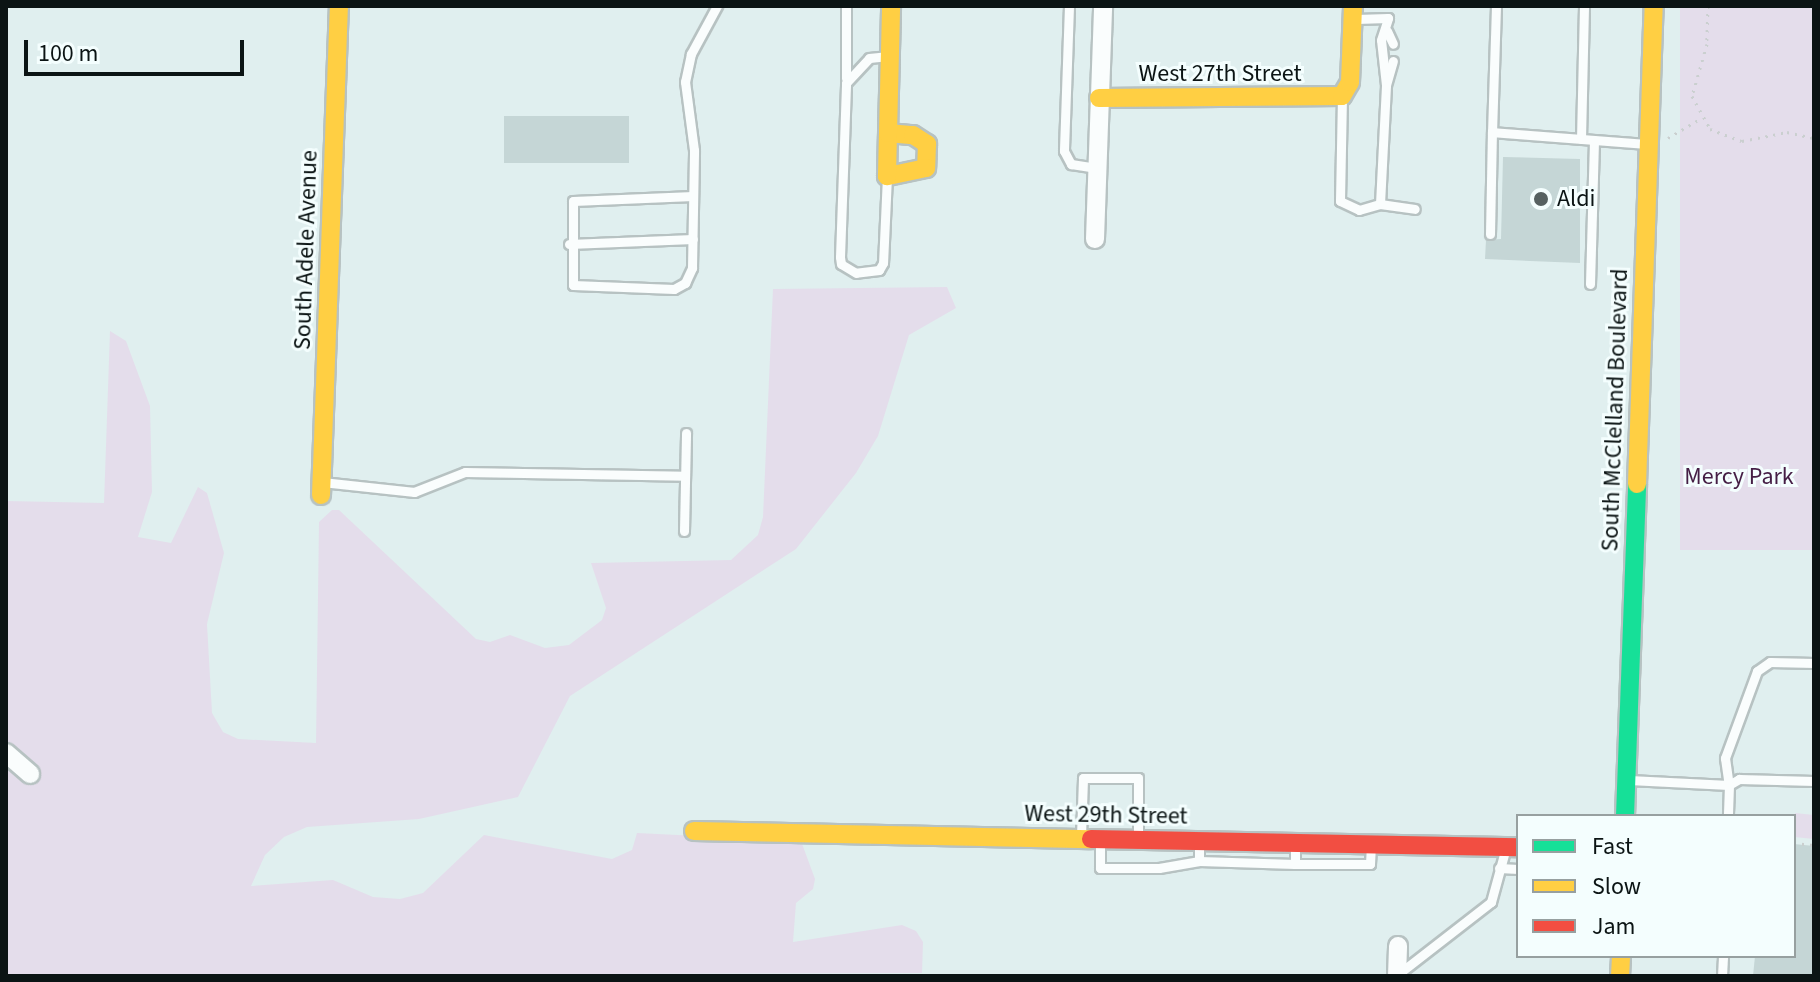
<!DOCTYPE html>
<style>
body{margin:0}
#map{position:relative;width:1820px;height:982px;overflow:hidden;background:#e0efef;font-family:"Source Sans 3",sans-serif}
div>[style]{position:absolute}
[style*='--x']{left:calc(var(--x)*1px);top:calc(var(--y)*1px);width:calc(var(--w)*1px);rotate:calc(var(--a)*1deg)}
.green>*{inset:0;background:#e4ddeb;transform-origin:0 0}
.building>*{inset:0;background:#c5d6d6;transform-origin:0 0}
.path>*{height:3px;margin-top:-1.5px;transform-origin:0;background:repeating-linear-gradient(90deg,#cacfcf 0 2px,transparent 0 8px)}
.roads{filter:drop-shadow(2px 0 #b7c2c2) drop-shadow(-2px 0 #b7c2c2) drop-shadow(0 2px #b7c2c2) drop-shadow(0 -2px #b7c2c2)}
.lane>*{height:9px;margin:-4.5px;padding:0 4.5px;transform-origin:4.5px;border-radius:4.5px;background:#fafdfd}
.street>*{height:18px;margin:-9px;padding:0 9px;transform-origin:9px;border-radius:9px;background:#fafdfd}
.fast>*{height:18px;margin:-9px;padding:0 9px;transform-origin:9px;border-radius:9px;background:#16e098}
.slow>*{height:18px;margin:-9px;padding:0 9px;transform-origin:9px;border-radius:9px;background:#ffcf43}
.jam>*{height:18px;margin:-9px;padding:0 9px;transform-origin:9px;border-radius:9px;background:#f24e42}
.dots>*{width:22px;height:22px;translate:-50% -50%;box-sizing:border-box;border:4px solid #f4fefe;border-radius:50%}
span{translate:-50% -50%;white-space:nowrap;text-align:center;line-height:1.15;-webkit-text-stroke:6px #f4fefe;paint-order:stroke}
.street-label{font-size:24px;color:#0b1414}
.poi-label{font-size:24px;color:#0b1414}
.left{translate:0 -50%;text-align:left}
.park-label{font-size:24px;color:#451e45}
.frame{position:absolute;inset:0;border:8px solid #0b1414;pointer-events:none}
.legend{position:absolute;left:1516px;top:814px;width:280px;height:144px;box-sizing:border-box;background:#f4fefe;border:2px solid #97a0a0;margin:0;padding:10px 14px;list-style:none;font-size:24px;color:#0b1414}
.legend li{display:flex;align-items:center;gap:16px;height:40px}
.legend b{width:40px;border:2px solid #97a0a0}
.scale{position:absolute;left:24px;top:40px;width:220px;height:36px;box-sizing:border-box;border:4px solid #0b1414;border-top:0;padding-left:10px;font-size:24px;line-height:28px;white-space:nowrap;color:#0b1414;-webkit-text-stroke:6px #f4fefe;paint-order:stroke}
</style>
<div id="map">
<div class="green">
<i style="left:1680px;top:6px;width:134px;height:544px"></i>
<i style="clip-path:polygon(947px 287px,956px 308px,909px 335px,878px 436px,856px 473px,796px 549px,570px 696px,518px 797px,419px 819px,307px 827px,284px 837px,265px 855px,251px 886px,333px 880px,373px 897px,400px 899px,423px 893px,484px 835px,612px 859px,632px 850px,637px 833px,801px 841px,815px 879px,813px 889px,796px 903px,793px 942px,902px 925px,916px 931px,923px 942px,922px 973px,6px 976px,6px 501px,104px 503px,110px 331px,126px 341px,150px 406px,152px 492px,138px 537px,171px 543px,198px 487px,207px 493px,224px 553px,207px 624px,212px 713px,223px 732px,238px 739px,316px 743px,319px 522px,332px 510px,339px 510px,476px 639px,490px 642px,510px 635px,545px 648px,569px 645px,602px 620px,606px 608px,591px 563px,731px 560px,758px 535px,763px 517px,773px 289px)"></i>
<i style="clip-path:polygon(1795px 813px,1814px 815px,1814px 839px,1794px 837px)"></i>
</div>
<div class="building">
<i style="left:504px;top:116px;width:125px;height:47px"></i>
<i style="clip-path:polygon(1503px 157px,1580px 159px,1580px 263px,1485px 259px,1486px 240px,1501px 239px)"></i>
<i style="clip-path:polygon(1794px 844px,1814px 846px,1814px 976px,1753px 976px,1755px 956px,1794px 956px)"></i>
</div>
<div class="path">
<i style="--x:1708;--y:6;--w:38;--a:92"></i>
<i style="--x:1707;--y:44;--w:54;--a:106.1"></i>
<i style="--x:1692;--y:96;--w:38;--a:61"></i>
<i style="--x:1710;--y:129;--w:34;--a:21"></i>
<i style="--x:1742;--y:141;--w:46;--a:-11.3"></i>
<i style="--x:1787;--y:132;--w:28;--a:13"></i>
<i style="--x:1668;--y:138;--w:39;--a:-31"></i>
<i style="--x:1794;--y:843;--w:20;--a:6"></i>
</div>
<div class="roads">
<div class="lane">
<i style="--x:1069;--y:6;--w:145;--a:92"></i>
<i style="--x:1064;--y:151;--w:15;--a:62"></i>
<i style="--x:1071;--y:164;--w:26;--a:9"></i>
<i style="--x:1496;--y:6;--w:126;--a:91.8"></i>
<i style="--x:1492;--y:132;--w:157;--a:4.4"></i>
<i style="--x:1387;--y:31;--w:14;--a:65"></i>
<i style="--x:846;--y:78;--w:72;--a:-90"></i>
<i style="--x:1386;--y:85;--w:25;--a:-74"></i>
<i style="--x:1342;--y:96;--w:105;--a:91.1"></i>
<i style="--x:1340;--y:201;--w:21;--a:25"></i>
<i style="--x:1359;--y:210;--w:22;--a:-16"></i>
<i style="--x:1380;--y:204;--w:119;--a:-87.1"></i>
<i style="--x:1386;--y:85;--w:45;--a:-96.3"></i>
<i style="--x:1381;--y:40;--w:23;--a:-72"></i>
<i style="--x:1388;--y:18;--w:32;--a:178"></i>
<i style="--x:1581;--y:139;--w:133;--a:-88.7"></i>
<i style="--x:887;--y:176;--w:87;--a:92.6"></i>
<i style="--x:883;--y:263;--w:8;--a:120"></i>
<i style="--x:879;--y:270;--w:23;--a:173"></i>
<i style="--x:856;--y:273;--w:17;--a:-149"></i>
<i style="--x:841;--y:264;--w:7;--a:-98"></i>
<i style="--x:840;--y:257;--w:174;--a:-88"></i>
<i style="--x:846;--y:83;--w:34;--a:-47"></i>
<i style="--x:869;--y:58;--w:20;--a:-6"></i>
<i style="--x:693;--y:196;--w:120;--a:177.6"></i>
<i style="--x:573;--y:201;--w:84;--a:90"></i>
<i style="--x:573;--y:285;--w:101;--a:2.3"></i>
<i style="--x:674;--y:289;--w:13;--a:-29"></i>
<i style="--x:685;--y:283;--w:17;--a:-65"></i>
<i style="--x:692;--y:268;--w:118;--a:-89"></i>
<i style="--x:694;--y:150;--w:69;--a:-97.5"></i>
<i style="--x:685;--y:82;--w:29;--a:-78"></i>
<i style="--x:691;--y:54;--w:55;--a:-61.6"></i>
<i style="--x:1380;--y:204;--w:35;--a:8"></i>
<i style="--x:1490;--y:234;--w:102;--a:-88.9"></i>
<i style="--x:569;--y:244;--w:124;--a:-2.3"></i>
<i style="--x:1590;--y:284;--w:144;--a:-88.4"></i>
<i style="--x:322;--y:482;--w:93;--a:6.2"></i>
<i style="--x:414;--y:492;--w:55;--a:-21.4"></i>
<i style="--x:465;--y:472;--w:220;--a:1"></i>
<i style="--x:684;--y:531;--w:98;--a:-88.8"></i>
<i style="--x:1814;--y:663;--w:44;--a:-178.7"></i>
<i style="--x:1770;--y:662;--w:16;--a:145"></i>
<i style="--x:1757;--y:671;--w:93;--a:110.2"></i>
<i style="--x:1725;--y:758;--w:27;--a:82"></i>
<i style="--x:1729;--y:785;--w:12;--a:-31"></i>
<i style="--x:1739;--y:779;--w:75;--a:1.5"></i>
<i style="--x:1629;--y:780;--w:100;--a:2.9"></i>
<i style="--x:1729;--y:785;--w:31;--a:92"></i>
<i style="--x:1081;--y:836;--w:58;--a:-88"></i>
<i style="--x:1083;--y:778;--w:55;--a:0"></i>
<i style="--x:1138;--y:778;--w:60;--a:90"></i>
<i style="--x:1100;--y:839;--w:29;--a:90"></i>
<i style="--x:1100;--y:868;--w:59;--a:0"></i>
<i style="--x:1159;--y:868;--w:41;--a:-9.9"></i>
<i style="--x:1199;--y:861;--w:20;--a:-90"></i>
<i style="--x:1199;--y:861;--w:96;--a:1.8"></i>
<i style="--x:1295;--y:864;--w:21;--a:-90"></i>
<i style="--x:1295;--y:864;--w:75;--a:0"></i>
<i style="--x:1370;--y:864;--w:18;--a:-87"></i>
<i style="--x:1499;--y:868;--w:19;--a:3"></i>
<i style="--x:1397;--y:975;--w:119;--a:-37.8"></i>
<i style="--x:1491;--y:902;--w:57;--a:-74.7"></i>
<i style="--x:1722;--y:976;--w:20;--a:-87"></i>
</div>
<div class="street">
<i style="--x:1095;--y:239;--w:233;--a:-88"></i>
<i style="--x:6;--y:753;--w:32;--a:41"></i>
<i style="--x:1397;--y:976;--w:30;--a:-88"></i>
</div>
<div class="fast">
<i style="--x:1625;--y:816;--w:332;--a:-87.9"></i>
</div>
<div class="slow">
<i style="--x:1099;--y:98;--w:243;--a:-0.5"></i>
<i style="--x:1342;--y:96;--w:16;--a:-60"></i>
<i style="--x:1350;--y:82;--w:76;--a:-87.7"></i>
<i style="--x:888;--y:133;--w:25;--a:5"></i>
<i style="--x:913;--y:135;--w:17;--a:33"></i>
<i style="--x:927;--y:144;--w:24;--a:92"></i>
<i style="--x:926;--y:168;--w:40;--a:168"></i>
<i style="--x:887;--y:176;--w:43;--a:-88.7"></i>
<i style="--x:888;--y:133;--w:127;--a:-88.6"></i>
<i style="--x:1637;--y:484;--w:478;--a:-88"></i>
<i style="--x:321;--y:495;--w:489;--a:-87.9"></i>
<i style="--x:694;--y:831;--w:397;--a:1.2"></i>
<i style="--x:1620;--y:976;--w:20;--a:-87"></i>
</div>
<div class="jam">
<i style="--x:1091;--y:839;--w:427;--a:1.1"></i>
</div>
</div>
<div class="dots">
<i style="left:1541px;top:199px;background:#566161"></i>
</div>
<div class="street-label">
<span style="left:1220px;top:74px">West 27th Street</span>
<span style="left:306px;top:250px;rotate:-88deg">South Adele Avenue</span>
<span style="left:1615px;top:410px;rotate:-88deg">South McClelland Boulevard</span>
<span style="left:1106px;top:815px;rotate:1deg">West 29th Street</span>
</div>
<div class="poi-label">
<span class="left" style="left:1557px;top:199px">Aldi</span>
</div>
<div class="park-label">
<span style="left:1739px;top:477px">Mercy Park</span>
</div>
<div class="frame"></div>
<ul class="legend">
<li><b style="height:10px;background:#16e098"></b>Fast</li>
<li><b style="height:10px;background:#ffcf43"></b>Slow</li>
<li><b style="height:10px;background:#f24e42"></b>Jam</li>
</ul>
<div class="scale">100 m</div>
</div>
